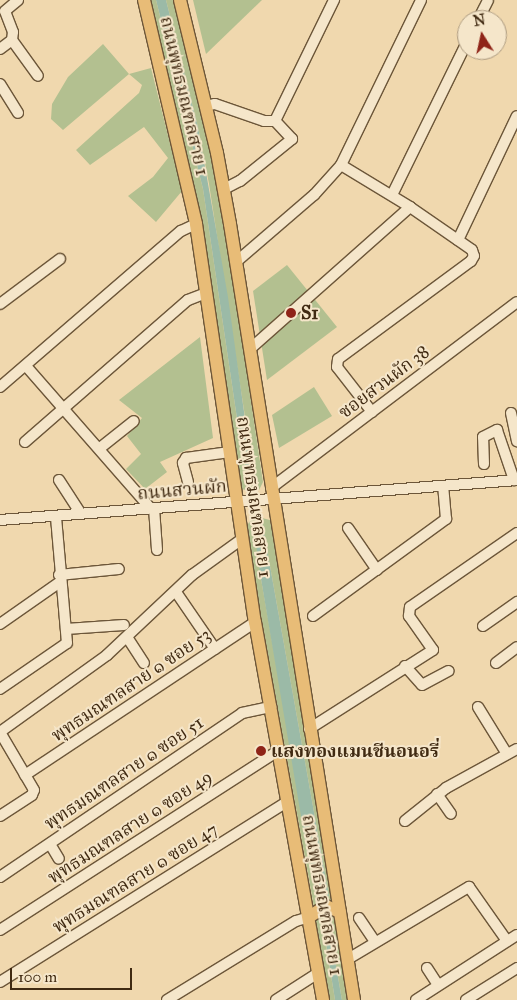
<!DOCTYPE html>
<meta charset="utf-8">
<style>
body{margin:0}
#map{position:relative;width:517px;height:1000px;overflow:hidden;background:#f0d8ae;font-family:"IM FELL Great Primer","Noto Serif Thai",serif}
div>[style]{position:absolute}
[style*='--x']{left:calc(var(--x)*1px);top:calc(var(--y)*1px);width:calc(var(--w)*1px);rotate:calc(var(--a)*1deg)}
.green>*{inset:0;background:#b3c090}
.water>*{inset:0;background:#9bbaa7}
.roads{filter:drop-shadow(1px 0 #6c5639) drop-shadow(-1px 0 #6c5639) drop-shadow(0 1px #6c5639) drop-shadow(0 -1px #6c5639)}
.minor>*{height:10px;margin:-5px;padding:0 5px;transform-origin:5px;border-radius:5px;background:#f5e6ca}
.major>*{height:12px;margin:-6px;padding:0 6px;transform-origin:6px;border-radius:6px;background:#e8bc77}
.dots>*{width:14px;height:14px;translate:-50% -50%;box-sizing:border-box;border:2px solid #f5e6ca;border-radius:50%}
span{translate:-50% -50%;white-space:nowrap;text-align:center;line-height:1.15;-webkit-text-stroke:4px #f5e6ca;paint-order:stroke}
.street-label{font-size:18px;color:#402a12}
.poi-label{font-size:18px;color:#402a12;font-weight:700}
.left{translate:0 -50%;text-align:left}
.north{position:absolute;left:457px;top:10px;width:50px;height:50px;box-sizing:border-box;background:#f5e6ca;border:1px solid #ad9b80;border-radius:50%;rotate:350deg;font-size:14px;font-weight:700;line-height:20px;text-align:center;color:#402a12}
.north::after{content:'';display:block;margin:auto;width:18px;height:22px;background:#8f2418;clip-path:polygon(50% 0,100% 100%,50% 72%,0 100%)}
.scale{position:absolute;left:10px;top:968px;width:122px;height:22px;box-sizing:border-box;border:2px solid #402a12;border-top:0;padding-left:6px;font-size:15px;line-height:18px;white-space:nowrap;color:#402a12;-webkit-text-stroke:4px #f5e6ca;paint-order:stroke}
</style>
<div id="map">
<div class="green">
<i style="clip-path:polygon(148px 0,156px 0,203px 189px,239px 432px,251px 484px,255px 481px,209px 184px,198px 127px,166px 0,173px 0,205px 126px,233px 279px,263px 482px,259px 490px,251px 491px,241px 489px,197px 202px)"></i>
<i style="clip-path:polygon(193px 0,262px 0,206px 54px)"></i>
<i style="clip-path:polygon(103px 44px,129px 74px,151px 68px,182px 191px,156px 222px,128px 196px,153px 177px,168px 158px,144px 127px,90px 165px,76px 150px,139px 93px,142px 85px,129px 74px,63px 130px,51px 119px,52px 104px,68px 77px)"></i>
<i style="clip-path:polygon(287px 265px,337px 327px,267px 380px,253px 291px)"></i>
<i style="clip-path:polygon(200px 337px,213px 438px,160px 462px,167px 472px,145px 489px,126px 469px,141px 454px,127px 436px,142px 418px,119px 400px)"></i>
<i style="clip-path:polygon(314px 387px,332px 416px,279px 448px,272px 415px)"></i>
<i style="clip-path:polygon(evenodd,254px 516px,270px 520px,335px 903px,314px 907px,245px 528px,254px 516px,260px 519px,262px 521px,329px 896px,281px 692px,261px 579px,260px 519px)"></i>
<i style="clip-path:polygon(330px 913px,335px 921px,347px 1000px,342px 1000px,328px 920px,322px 920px,335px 1000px,329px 1000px,315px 919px)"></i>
</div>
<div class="water">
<i style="clip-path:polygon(156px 0,166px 0,198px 127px,228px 297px,254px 483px,251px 484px,246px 470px,239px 432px,203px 189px)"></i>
<i style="clip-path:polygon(257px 519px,262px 521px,329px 896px,326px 897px,320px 898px,318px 894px,304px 834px,261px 579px,253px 523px)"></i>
<i style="clip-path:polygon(326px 917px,328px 920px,342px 1000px,335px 1000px,322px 919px)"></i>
</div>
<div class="roads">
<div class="minor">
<i style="--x:478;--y:20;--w:22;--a:-63"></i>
<i style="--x:12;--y:40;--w:44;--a:54.2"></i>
<i style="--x:0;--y:49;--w:15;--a:-37"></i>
<i style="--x:12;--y:40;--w:8;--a:-83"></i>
<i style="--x:13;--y:32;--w:22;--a:-111"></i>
<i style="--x:5;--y:11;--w:17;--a:-40"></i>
<i style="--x:0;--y:84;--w:34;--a:58"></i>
<i style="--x:206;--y:106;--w:9;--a:-13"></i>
<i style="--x:215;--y:104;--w:52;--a:19.1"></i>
<i style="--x:264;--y:121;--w:11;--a:0"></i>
<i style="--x:275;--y:121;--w:135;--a:-64"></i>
<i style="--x:341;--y:165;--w:81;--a:31.3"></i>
<i style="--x:410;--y:207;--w:75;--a:34.7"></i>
<i style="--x:472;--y:250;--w:6;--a:72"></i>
<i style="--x:474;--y:256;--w:6;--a:121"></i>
<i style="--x:471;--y:261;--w:165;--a:143.6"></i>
<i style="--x:338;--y:359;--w:8;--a:97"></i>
<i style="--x:337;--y:367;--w:57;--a:52.1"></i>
<i style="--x:224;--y:189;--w:18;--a:-27"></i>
<i style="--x:240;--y:181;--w:67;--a:-38.9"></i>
<i style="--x:292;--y:139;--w:25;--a:-133"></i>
<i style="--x:392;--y:195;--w:170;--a:-63.9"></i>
<i style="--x:458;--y:240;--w:137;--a:-64.6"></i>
<i style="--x:236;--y:262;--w:103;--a:-40.7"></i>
<i style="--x:314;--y:195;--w:40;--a:-48"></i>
<i style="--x:341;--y:165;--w:183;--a:-64.1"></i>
<i style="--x:0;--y:304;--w:75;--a:-36.9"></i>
<i style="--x:250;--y:349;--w:214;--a:-41.6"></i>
<i style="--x:26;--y:366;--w:190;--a:48.8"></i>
<i style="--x:0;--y:387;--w:239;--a:-40.8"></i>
<i style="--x:181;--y:231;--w:17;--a:-25"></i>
<i style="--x:511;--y:413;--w:29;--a:78"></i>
<i style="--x:25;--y:442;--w:216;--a:-41.1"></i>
<i style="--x:188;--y:300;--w:19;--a:-21"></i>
<i style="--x:100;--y:448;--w:43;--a:-38.5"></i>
<i style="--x:484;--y:464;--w:27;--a:-92"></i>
<i style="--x:483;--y:437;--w:16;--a:-27"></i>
<i style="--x:497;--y:430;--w:53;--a:71.2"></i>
<i style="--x:59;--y:480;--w:40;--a:57.1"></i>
<i style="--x:188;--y:482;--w:20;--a:-105"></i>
<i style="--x:183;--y:463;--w:6;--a:-59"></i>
<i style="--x:186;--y:458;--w:44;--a:-7.8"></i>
<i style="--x:271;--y:488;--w:308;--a:-37.1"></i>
<i style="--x:154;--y:508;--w:42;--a:85.9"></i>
<i style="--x:0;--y:520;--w:519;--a:-4.42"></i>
<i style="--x:348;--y:528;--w:51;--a:55.4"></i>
<i style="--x:59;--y:575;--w:60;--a:-5.7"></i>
<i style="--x:176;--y:592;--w:69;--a:55.6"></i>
<i style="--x:313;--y:616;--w:165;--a:-36.1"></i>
<i style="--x:446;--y:519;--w:33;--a:-95"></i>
<i style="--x:0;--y:624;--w:73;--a:-35"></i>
<i style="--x:483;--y:626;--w:42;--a:-35.2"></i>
<i style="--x:66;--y:629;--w:58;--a:-3.9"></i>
<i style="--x:127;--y:637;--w:31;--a:57"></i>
<i style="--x:496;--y:663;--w:26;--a:-37"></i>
<i style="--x:405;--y:666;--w:25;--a:48"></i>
<i style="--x:422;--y:685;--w:30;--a:-28"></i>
<i style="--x:0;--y:689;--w:81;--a:-34.5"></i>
<i style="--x:67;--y:643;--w:127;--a:-95"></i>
<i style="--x:478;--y:707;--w:55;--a:58.3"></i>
<i style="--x:309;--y:729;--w:147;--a:-32.5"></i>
<i style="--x:433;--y:650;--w:42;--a:-125.2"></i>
<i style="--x:409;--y:616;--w:9;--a:-84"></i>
<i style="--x:410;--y:607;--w:130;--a:-34.7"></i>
<i style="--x:25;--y:775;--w:276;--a:-33.6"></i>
<i style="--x:437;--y:794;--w:24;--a:55"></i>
<i style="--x:0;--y:816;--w:38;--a:-33"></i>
<i style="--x:32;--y:795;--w:5;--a:-68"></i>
<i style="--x:34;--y:790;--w:67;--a:-120.4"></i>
<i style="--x:0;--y:732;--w:132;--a:-35.7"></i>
<i style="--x:107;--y:655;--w:117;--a:-43.3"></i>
<i style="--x:192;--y:575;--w:62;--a:-35.8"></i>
<i style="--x:405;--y:821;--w:53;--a:-38.8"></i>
<i style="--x:446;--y:788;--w:81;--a:-28.8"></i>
<i style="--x:50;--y:844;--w:17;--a:59"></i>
<i style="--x:0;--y:877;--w:292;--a:-34.1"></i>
<i style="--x:242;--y:713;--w:30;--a:-12"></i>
<i style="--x:359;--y:918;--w:29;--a:56"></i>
<i style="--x:0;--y:930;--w:331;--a:-32.8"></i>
<i style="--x:348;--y:959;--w:141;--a:-30.8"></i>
<i style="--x:469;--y:887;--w:66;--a:54.9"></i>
<i style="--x:427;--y:968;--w:20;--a:57"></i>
<i style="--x:0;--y:982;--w:339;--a:-32.1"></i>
<i style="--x:167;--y:1000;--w:151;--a:-31.5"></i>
<i style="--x:296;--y:921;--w:14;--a:-17"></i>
<i style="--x:276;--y:1000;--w:50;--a:-32.7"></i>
<i style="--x:416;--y:1000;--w:120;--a:-32.8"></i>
<i style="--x:466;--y:1000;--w:60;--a:-32.1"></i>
</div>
<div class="major">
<i style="--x:144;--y:0;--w:230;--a:76.9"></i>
<i style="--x:196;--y:224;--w:402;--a:81.6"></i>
<i style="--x:255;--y:622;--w:384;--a:79.8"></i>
<i style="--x:180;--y:0;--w:157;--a:76.4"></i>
<i style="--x:217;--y:153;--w:72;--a:79.6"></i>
<i style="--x:230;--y:224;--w:786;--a:80.92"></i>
<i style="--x:309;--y:917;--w:20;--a:-33"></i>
<i style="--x:326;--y:906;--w:15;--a:23"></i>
</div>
</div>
<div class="dots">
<i style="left:291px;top:313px;background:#8f2418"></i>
<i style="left:261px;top:751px;background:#8f2418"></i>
</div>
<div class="street-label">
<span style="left:184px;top:96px;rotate:77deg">ถนนพุทธมณฑลสาย 1</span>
<span style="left:384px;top:382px;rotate:-37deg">ซอยสวนผัก 38</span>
<span style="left:182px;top:490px;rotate:-5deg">ถนนสวนผัก</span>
<span style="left:254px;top:497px;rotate:82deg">ถนนพุทธมณฑลสาย 1</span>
<span style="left:131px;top:685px;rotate:-34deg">พุทธมณฑลสาย ๑ ซอย 53</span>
<span style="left:124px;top:773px;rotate:-34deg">พุทธมณฑลสาย ๑ ซอย 51</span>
<span style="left:130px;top:827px;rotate:-33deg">พุทธมณฑลสาย ๑ ซอย 49</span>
<span style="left:135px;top:878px;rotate:-32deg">พุทธมณฑลสาย ๑ ซอย 47</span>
<span style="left:322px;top:895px;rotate:80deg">ถนนพุทธมณฑลสาย 1</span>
</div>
<div class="poi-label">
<span class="left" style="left:301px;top:313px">S1</span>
<span class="left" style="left:271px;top:751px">แสงทองแมนชีนอนอรี่</span>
</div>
<div class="north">N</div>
<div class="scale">100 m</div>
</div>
